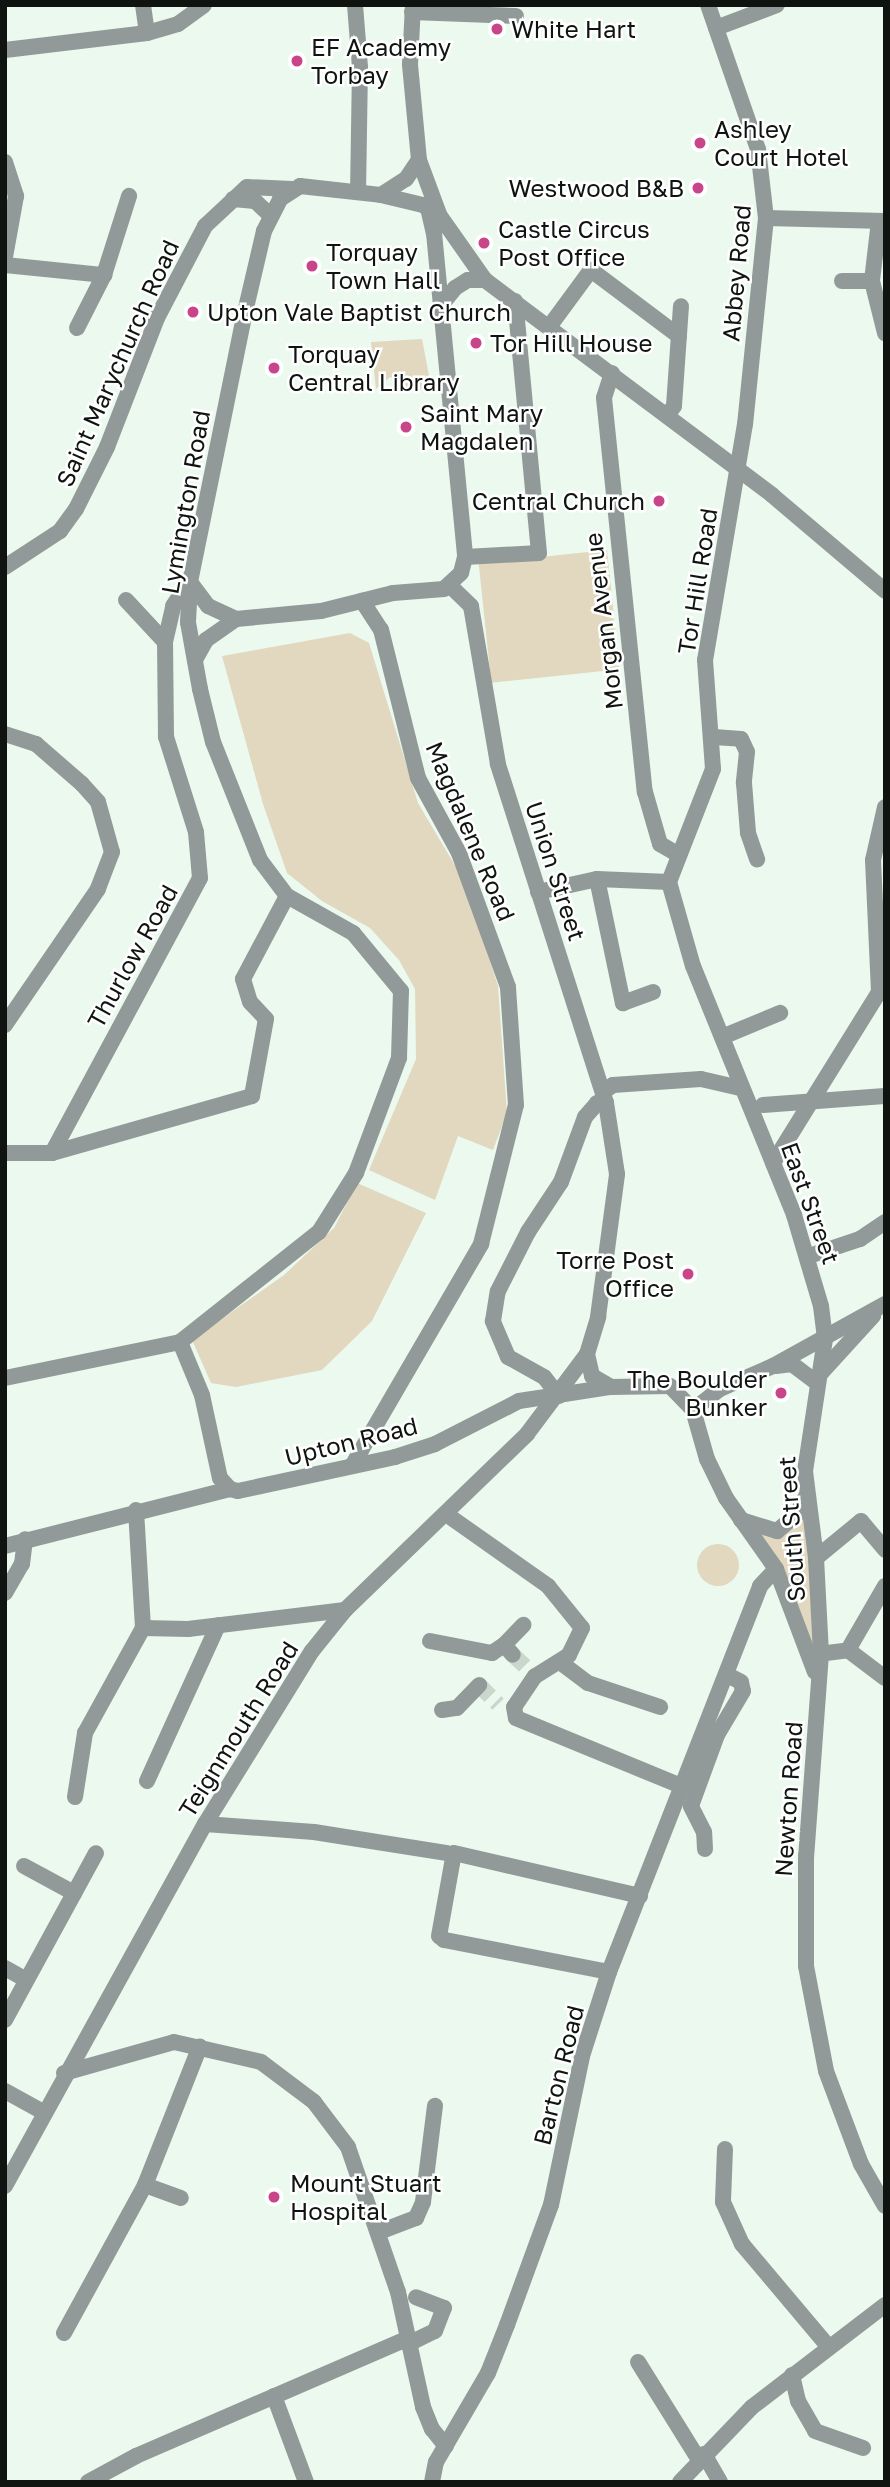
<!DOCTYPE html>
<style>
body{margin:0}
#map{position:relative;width:890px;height:2487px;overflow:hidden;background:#ebf9ee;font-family:"Golos Text",sans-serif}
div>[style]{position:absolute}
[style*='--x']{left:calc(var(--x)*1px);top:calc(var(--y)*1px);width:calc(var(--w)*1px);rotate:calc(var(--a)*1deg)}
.green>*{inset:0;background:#e1d8bf;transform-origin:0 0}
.round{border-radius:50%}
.minor-tunnel>*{height:16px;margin-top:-8px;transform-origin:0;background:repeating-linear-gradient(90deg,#cad7cd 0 16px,transparent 0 24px)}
.minor>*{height:16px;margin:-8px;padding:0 8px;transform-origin:8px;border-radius:8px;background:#929a99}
.dots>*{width:19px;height:19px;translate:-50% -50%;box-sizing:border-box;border:4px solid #fff;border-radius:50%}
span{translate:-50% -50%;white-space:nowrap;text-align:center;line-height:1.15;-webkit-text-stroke:5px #fff;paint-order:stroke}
.poi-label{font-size:24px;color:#0f1411}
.left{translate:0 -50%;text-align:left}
.right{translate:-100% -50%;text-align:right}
.street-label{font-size:24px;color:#0f1411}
.frame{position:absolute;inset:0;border:7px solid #0f1411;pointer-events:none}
</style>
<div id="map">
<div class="green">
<i style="clip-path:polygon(422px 339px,431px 386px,408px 393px,404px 380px,390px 377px,376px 389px,371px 342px)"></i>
<i style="left:607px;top:550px;width:120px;height:129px;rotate:84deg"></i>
<i style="clip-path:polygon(350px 633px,369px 643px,418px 803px,463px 879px,498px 986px,507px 1113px,493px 1150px,458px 1136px,435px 1200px,369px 1170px,416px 1059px,415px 989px,399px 960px,370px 928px,322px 901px,287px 873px,263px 804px,222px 656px)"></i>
<i style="clip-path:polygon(357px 1183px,426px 1213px,372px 1321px,322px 1370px,236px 1387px,211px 1383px,192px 1340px,284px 1275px,334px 1228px)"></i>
<i style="clip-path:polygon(806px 1496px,818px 1681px,757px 1527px,777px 1531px)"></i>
<i class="round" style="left:697px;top:1544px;width:42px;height:42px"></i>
</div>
<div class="minor-tunnel">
<i style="--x:513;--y:1655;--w:22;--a:43"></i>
<i style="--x:479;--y:1685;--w:27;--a:45"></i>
</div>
<div class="minor">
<i style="--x:143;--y:5;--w:28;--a:82"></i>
<i style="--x:355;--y:5;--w:62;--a:85.4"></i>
<i style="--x:360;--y:67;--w:125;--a:90.9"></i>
<i style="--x:708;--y:5;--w:152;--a:70.9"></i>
<i style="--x:758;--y:149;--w:69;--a:83.4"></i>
<i style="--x:766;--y:218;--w:207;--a:95.8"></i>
<i style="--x:745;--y:424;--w:239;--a:99.6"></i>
<i style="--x:705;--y:660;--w:109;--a:85.8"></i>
<i style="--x:713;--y:769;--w:121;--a:111.3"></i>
<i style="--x:669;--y:882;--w:87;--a:74.1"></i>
<i style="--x:693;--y:966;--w:269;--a:67.9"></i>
<i style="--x:794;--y:1215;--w:95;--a:73.5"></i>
<i style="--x:821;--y:1306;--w:33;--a:83"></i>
<i style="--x:825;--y:1339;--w:134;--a:98.6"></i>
<i style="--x:805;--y:1471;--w:88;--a:82.8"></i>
<i style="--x:816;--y:1558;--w:96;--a:87"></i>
<i style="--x:821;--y:1654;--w:203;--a:94.2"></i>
<i style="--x:806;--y:1856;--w:110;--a:90"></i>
<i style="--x:806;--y:1966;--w:107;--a:79.2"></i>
<i style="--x:826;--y:2071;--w:99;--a:69.4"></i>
<i style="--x:861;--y:2164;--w:48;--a:60.3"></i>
<i style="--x:412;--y:12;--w:104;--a:2.2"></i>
<i style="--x:716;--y:28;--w:65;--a:-20.7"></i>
<i style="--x:5;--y:50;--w:143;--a:-6.8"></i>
<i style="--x:147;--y:33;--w:32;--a:-16"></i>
<i style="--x:178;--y:24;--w:32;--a:-36"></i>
<i style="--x:419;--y:160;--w:58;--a:69.7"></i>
<i style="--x:5;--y:162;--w:36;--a:72"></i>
<i style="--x:16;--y:196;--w:62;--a:100.2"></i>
<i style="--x:381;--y:195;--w:30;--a:-33"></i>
<i style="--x:406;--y:179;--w:23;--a:-56"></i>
<i style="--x:419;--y:160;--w:96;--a:-95.4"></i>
<i style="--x:410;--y:64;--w:59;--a:-87.1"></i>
<i style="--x:233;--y:199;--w:22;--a:5"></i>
<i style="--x:255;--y:201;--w:22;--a:43"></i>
<i style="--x:428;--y:208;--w:14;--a:34"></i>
<i style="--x:440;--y:216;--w:78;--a:54.9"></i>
<i style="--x:485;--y:280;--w:359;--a:36.8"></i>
<i style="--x:772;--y:495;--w:148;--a:40.3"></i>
<i style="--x:766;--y:218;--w:119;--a:1.4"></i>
<i style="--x:879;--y:221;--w:60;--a:96.7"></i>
<i style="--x:872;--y:281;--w:54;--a:76"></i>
<i style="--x:5;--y:265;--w:100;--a:5.8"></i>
<i style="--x:842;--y:281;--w:30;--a:0"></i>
<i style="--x:439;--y:308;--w:26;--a:-51"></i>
<i style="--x:455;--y:288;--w:15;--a:-32"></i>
<i style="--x:468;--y:280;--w:17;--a:0"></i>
<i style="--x:549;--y:327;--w:71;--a:-53.6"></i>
<i style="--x:591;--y:270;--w:110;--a:36.9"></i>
<i style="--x:77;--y:328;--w:59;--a:-63"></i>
<i style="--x:104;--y:275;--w:83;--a:-72.4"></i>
<i style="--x:612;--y:373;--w:26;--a:108"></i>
<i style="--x:604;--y:398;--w:396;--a:84.1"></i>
<i style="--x:645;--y:792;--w:54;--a:73.9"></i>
<i style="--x:660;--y:844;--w:20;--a:30"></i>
<i style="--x:667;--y:416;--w:12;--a:-55"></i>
<i style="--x:674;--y:406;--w:100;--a:-86"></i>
<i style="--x:465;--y:557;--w:74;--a:-3.1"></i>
<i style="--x:539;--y:553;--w:253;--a:-95.4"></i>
<i style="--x:5;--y:567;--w:66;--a:-33.2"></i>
<i style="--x:60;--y:531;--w:27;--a:-54"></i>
<i style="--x:76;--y:509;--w:69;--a:-63.4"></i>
<i style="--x:107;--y:447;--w:138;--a:-68.8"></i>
<i style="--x:157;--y:318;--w:104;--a:-62.4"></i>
<i style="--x:205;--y:226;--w:57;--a:-42.9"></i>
<i style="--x:247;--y:187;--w:45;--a:2.5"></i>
<i style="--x:190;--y:582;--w:30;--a:53"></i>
<i style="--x:208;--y:606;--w:31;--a:25"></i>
<i style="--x:126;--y:600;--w:57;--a:47.1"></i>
<i style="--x:5;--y:734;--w:33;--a:18"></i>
<i style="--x:36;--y:744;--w:61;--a:41"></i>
<i style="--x:82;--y:784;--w:24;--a:48"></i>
<i style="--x:98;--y:802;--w:52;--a:74.4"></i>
<i style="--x:112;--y:852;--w:40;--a:111"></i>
<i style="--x:98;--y:889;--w:165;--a:124.4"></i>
<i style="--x:714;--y:737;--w:27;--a:4"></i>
<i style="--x:741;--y:739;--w:14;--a:65"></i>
<i style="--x:747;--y:752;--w:31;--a:96"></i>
<i style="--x:744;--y:783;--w:50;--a:85.4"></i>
<i style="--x:748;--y:833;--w:28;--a:71"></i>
<i style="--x:597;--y:879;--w:127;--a:78.2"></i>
<i style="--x:623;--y:1003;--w:32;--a:-20"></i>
<i style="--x:538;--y:892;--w:60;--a:-12.4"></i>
<i style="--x:597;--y:879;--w:72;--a:2.4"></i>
<i style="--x:722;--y:1037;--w:63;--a:-22.5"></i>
<i style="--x:603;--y:1092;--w:12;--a:-35"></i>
<i style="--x:613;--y:1085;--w:88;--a:-3.9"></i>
<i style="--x:701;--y:1079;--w:40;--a:13"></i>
<i style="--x:763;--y:1105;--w:122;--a:-4.2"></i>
<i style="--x:5;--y:1153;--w:47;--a:0"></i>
<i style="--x:52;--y:1153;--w:208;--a:-15.9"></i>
<i style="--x:252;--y:1096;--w:78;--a:-79.7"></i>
<i style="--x:266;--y:1019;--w:23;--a:-133"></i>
<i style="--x:250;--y:1002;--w:24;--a:-107"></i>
<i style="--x:243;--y:979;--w:94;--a:-62.1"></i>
<i style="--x:52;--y:1153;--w:312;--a:-61.7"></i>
<i style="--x:200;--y:878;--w:46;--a:-95"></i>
<i style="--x:196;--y:832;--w:100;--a:-107.5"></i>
<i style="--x:166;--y:737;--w:95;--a:-90.6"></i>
<i style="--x:165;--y:642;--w:37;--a:-77"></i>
<i style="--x:173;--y:606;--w:27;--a:-56"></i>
<i style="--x:773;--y:1163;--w:201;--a:-58.2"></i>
<i style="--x:879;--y:992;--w:132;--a:-92.6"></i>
<i style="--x:873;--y:860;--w:54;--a:-77.2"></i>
<i style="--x:809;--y:1256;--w:54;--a:-18.4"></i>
<i style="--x:860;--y:1239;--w:30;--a:-34"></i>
<i style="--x:180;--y:1342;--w:57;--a:67.5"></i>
<i style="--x:202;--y:1395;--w:85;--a:77.8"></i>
<i style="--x:220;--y:1478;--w:15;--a:48"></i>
<i style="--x:587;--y:1354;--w:23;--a:77"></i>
<i style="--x:592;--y:1376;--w:22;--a:30"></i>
<i style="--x:776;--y:1366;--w:16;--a:-7"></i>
<i style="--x:792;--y:1364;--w:30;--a:37"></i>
<i style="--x:820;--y:1374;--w:79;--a:-47.6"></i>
<i style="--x:5;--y:1378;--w:179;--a:-11.6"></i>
<i style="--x:180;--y:1342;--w:177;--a:-38.4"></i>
<i style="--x:319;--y:1232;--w:70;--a:-57.9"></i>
<i style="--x:356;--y:1173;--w:123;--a:-69.5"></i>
<i style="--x:399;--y:1058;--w:67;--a:-88.3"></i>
<i style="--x:401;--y:991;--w:75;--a:-129.6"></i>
<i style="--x:353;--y:933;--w:76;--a:-150.7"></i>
<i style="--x:287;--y:896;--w:45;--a:-126.9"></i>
<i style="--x:260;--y:860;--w:127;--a:-111.7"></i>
<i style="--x:213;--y:742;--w:55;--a:-103.8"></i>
<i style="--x:200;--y:689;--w:68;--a:-100.2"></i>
<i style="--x:188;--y:622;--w:40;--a:-87.1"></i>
<i style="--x:190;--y:582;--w:276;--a:-78.5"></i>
<i style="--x:245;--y:312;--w:83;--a:-76.8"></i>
<i style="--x:264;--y:231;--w:36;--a:-63"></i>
<i style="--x:280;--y:199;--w:24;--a:-33"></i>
<i style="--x:300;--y:186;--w:81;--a:6.3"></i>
<i style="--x:381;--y:195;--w:43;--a:13.4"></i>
<i style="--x:423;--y:205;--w:6;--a:31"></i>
<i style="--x:428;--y:208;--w:26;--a:77"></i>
<i style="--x:434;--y:233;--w:325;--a:84.5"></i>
<i style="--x:465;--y:557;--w:16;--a:104"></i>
<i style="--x:461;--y:573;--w:23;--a:137"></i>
<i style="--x:444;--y:589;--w:51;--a:175.5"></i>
<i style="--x:393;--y:593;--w:74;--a:166"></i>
<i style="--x:321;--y:611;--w:85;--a:174.6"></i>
<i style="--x:236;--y:619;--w:37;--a:145"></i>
<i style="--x:206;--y:640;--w:23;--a:119"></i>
<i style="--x:559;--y:1396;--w:24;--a:-128"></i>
<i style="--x:544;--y:1377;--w:41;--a:-150.9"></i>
<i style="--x:508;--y:1357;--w:39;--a:-113"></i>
<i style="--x:493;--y:1321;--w:30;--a:-81"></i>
<i style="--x:498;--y:1291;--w:66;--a:-63"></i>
<i style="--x:528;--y:1232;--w:60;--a:-56.6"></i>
<i style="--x:561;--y:1182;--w:69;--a:-69.7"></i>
<i style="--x:585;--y:1117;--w:18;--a:-49"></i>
<i style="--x:597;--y:1103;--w:9;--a:0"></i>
<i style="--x:693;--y:1410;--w:34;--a:-38"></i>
<i style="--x:720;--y:1389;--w:58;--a:-23.5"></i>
<i style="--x:773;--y:1366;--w:128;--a:-29"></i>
<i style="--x:352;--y:1466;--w:257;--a:-59.8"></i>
<i style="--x:481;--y:1244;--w:143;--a:-75.9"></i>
<i style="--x:516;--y:1105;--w:118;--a:-93.9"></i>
<i style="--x:508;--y:987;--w:143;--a:-110.1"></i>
<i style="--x:459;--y:853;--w:85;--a:-118.7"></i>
<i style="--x:418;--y:778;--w:153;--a:-104"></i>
<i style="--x:381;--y:630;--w:35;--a:-123"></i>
<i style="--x:136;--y:1510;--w:118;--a:86.6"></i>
<i style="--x:446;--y:1514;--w:125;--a:35.2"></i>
<i style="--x:548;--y:1586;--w:54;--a:51"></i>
<i style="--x:582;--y:1628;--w:30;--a:116"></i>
<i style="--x:569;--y:1655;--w:40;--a:148"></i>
<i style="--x:535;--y:1676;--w:37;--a:124"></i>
<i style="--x:514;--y:1707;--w:11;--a:80"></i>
<i style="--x:516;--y:1718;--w:181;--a:22.4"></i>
<i style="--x:741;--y:1520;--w:38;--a:17"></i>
<i style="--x:777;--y:1531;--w:26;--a:-40"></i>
<i style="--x:797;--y:1514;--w:20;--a:-63"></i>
<i style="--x:5;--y:1546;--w:232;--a:-14.2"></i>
<i style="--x:230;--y:1489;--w:8;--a:14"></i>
<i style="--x:238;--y:1491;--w:161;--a:-12.2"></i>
<i style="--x:395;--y:1457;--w:42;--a:-18"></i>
<i style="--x:435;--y:1444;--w:94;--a:-27.1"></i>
<i style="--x:519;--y:1401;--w:93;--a:-8.7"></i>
<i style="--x:611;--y:1387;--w:59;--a:-1"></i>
<i style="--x:670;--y:1386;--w:33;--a:46"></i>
<i style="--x:693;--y:1410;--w:51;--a:74.1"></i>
<i style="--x:707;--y:1459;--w:43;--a:64"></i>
<i style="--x:726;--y:1498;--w:87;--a:54.8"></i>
<i style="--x:776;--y:1569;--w:110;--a:69.3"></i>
<i style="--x:816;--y:1558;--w:58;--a:-39.4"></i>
<i style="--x:861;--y:1521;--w:38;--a:50"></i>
<i style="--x:5;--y:1593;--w:34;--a:-60"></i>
<i style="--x:22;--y:1564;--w:25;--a:-83"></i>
<i style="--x:430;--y:1641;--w:63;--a:11"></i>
<i style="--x:492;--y:1653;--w:14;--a:-34"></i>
<i style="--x:504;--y:1645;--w:13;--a:48"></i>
<i style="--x:504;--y:1645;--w:28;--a:-46"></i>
<i style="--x:848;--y:1650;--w:74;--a:-60"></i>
<i style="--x:810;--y:1655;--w:38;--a:-7"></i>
<i style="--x:848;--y:1650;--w:46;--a:37.1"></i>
<i style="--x:560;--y:1662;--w:35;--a:37"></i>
<i style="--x:588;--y:1683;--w:76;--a:18.4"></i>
<i style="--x:442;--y:1710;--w:15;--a:-8"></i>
<i style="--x:457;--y:1708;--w:32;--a:-46"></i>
<i style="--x:147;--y:1781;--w:171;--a:-65.5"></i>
<i style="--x:75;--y:1797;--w:65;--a:-81.1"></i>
<i style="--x:85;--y:1733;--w:120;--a:-61.1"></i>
<i style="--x:143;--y:1628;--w:45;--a:1.3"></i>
<i style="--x:188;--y:1629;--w:158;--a:-6.9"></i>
<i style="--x:205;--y:1824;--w:109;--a:4.2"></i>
<i style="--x:314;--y:1832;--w:135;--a:9"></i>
<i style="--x:705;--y:1849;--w:17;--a:-93"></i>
<i style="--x:704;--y:1832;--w:29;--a:-117"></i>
<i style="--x:691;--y:1806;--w:76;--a:-69.9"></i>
<i style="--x:717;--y:1735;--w:51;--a:-59.4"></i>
<i style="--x:743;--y:1691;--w:9;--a:-103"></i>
<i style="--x:741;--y:1682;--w:16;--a:-153"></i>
<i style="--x:24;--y:1866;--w:57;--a:28.4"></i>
<i style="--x:5;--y:1968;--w:23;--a:29"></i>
<i style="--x:609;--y:1972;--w:168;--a:-169"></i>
<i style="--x:444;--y:1940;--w:6;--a:-141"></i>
<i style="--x:439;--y:1936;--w:84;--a:-79.8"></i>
<i style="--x:454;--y:1853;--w:191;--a:13"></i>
<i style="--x:5;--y:2020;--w:190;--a:-61.4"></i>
<i style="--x:64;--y:2073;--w:114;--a:-15.7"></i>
<i style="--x:174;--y:2042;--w:89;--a:12.9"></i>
<i style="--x:261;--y:2062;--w:66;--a:37"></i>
<i style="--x:314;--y:2102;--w:56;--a:52.9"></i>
<i style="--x:348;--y:2147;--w:153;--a:71"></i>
<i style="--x:398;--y:2292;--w:118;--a:77.7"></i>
<i style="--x:423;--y:2407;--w:24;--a:68"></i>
<i style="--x:432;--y:2429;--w:22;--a:51"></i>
<i style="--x:5;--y:2091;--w:43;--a:28.9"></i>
<i style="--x:725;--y:2149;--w:53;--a:92.2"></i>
<i style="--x:723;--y:2202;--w:46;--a:65.7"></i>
<i style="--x:742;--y:2244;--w:133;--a:49.9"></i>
<i style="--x:145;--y:2185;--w:38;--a:20"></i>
<i style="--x:5;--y:2186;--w:414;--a:-61.1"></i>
<i style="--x:205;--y:1824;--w:203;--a:-58.3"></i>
<i style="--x:312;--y:1651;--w:53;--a:-51.2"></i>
<i style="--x:345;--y:1610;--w:253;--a:-44"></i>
<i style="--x:527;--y:1434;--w:100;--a:-53.1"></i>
<i style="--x:587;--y:1354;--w:39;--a:-73"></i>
<i style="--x:598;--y:1317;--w:144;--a:-82.4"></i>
<i style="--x:617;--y:1174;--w:72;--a:-98.8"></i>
<i style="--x:606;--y:1103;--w:356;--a:-107.7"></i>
<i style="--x:498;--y:764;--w:160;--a:-99.7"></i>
<i style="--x:471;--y:606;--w:29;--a:-136"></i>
<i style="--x:379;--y:2232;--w:40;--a:-21"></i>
<i style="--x:416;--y:2218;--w:17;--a:-66"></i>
<i style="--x:423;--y:2202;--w:97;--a:-82.9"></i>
<i style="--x:64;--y:2333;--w:169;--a:-61.3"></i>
<i style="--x:145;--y:2185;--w:149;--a:-68.4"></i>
<i style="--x:408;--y:2344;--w:30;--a:-26"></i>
<i style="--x:435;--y:2331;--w:25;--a:-69"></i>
<i style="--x:444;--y:2308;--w:30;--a:-159"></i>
<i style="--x:638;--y:2362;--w:115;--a:58.1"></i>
<i style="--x:792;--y:2375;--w:27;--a:77"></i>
<i style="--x:798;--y:2401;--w:34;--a:60"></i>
<i style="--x:815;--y:2431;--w:51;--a:19.5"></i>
<i style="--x:274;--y:2396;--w:92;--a:69.6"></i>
<i style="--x:704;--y:2454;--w:32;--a:60"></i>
<i style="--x:88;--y:2482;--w:55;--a:-28.4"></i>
<i style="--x:136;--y:2456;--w:295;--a:-23.4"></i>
<i style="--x:432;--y:2482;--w:20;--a:-79"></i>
<i style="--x:436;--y:2462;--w:103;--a:-59.7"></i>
<i style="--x:488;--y:2373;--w:52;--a:-68.4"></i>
<i style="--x:507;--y:2325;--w:128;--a:-69.9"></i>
<i style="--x:551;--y:2205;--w:152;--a:-78.2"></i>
<i style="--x:582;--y:2056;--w:88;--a:-72.2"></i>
<i style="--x:609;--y:1972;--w:414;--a:-68.6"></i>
<i style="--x:760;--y:1586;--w:23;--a:-47"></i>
<i style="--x:680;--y:2482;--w:104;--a:-46.2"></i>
<i style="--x:752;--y:2407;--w:168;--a:-37.5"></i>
</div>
<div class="dots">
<i style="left:497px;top:29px;background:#c8458a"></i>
<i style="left:297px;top:61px;background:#c8458a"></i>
<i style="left:700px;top:143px;background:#c8458a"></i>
<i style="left:698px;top:188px;background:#c8458a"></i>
<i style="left:484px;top:243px;background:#c8458a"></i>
<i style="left:312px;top:266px;background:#c8458a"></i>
<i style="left:193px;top:312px;background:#c8458a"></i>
<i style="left:476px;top:343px;background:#c8458a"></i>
<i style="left:274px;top:368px;background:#c8458a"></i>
<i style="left:406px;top:427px;background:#c8458a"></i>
<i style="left:659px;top:501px;background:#c8458a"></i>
<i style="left:688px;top:1274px;background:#c8458a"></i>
<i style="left:781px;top:1393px;background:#c8458a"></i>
<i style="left:274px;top:2197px;background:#c8458a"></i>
</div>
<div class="poi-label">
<span class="left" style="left:511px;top:29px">White Hart</span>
<span class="left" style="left:311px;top:61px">EF Academy<br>Torbay</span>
<span class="left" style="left:714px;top:143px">Ashley<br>Court Hotel</span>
<span class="right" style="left:684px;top:188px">Westwood B&amp;B</span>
<span class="left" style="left:498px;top:243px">Castle Circus<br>Post Office</span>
<span class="left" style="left:326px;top:266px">Torquay<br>Town Hall</span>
<span class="left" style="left:207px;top:312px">Upton Vale Baptist Church</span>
<span class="left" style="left:490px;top:343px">Tor Hill House</span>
<span class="left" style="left:288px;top:368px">Torquay<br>Central Library</span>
<span class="left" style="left:420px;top:427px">Saint Mary<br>Magdalen</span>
<span class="right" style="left:645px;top:501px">Central Church</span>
<span class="right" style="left:674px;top:1274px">Torre Post<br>Office</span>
<span class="right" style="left:767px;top:1393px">The Boulder<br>Bunker</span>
<span class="left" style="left:290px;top:2197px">Mount Stuart<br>Hospital</span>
</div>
<div class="street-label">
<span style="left:736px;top:273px;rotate:-85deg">Abbey Road</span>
<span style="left:117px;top:363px;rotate:-66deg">Saint Marychurch Road</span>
<span style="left:185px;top:502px;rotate:-80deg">Lymington Road</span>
<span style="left:697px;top:581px;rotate:-81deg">Tor Hill Road</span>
<span style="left:603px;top:621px;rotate:-97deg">Morgan Avenue</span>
<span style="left:471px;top:831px;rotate:67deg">Magdalene Road</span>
<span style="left:556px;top:871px;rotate:72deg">Union Street</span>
<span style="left:132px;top:956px;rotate:-61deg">Thurlow Road</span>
<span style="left:811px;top:1203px;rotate:70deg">East Street</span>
<span style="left:351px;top:1441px;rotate:-14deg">Upton Road</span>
<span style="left:791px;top:1529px;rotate:-94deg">South Street</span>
<span style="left:238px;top:1729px;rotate:-58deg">Teignmouth Road</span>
<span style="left:788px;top:1799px;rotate:-86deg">Newton Road</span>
<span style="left:558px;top:2075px;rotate:-76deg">Barton Road</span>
</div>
<div class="frame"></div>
</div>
